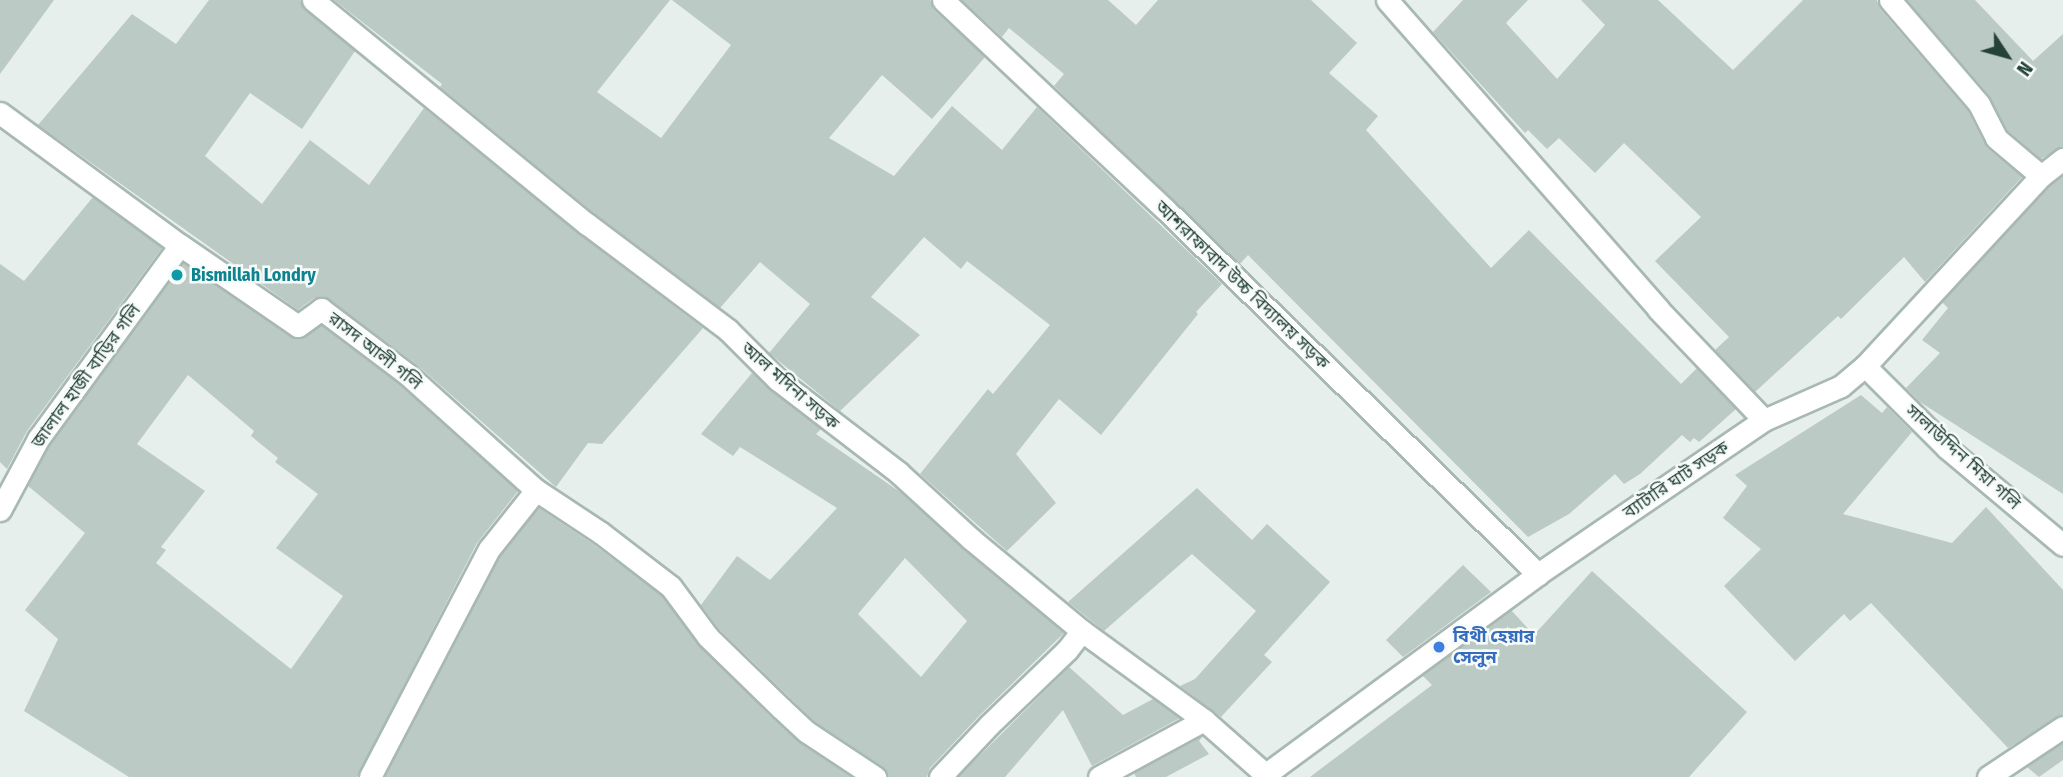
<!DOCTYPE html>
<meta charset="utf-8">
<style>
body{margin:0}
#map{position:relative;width:2063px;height:777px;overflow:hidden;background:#e6efeb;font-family:"Fira Sans Condensed","Noto Sans Bengali",sans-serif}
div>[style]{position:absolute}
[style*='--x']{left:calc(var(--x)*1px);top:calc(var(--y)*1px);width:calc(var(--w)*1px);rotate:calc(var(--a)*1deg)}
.building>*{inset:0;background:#bbcac4}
.roads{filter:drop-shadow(2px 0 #a8b8b2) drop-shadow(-2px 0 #a8b8b2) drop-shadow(0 2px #a8b8b2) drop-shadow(0 -2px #a8b8b2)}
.street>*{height:21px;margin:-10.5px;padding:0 10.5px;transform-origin:10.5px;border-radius:10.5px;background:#fff}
.dots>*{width:19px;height:19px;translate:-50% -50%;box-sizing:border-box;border:4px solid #f7fbf9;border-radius:50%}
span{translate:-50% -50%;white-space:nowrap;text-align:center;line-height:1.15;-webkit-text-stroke:5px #f7fbf9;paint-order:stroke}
.culture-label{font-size:18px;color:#0d838f;font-weight:700}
.left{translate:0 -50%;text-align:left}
.street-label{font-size:18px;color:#24423a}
.shop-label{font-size:18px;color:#366cbe;font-weight:700}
.north{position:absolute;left:1972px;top:21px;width:70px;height:70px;-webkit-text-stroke:5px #f7fbf9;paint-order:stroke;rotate:126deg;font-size:19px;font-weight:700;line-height:28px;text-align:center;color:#24423a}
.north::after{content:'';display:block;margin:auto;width:24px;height:32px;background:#24423a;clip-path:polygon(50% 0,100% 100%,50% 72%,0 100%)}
</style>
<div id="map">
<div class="building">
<i style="clip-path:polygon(0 0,54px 0,0 74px)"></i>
<i style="clip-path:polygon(209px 0,300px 0,305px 10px,355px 51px,302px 129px,250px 93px,205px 156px,262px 204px,310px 140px,369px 185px,424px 108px,579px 234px,703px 328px,602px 444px,588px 443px,556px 487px,416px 364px,329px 299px,314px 298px,298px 310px,38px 125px,132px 14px,176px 44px)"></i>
<i style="clip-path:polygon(334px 0,670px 0,597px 92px,661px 138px,731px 45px,672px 0,930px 0,934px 10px,985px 57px,932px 119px,882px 75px,829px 138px,894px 176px,952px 106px,1002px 150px,1037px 107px,1222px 284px,1196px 312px,1198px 314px,1101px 435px,1059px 399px,1016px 454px,1056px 503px,1007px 551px,920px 474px,988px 389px,993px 394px,1050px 325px,967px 261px,961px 269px,924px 237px,871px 297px,920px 335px,840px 411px,769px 353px,810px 304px,760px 262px,720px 308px,595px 214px,440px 87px,442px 84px)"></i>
<i style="clip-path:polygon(962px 0,1108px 0,1136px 25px,1158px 0,1311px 0,1357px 43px,1329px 73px,1378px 116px,1366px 130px,1491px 268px,1529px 230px,1681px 384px,1697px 368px,1736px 409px,1699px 442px,1694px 438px,1690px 442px,1682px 435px,1640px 474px,1624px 484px,1615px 474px,1569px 514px,1528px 537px,1248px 255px,1240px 264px,1054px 86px,1064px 74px,1009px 28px,1002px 37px)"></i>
<i style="clip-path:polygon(1463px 0,1528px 0,1506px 23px,1557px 79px,1605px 25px,1581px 0,1658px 0,1733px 70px,1803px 0,1877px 0,1880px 9px,1968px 111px,1987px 148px,2022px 177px,1925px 282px,1904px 257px,1841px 319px,1838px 316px,1755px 392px,1715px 350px,1729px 337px,1655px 261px,1701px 217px,1624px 143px,1595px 173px,1559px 138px,1547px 149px,1528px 130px,1525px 133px,1433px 32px)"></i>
<i style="clip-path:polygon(1907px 0,1975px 0,2033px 61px,2063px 34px,2063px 146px,2041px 159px,2007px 130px,1989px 95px)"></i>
<i style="clip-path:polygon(2063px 176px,2063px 494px,1920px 402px,1906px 388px,1940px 353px,1922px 340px,1948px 308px,1942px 302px,2050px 186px)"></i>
<i style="clip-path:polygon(93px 197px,162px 248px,27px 431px,7px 469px,0 462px,0 264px,24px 281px)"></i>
<i style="clip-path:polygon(evenodd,183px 263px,291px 337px,305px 337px,321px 325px,399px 384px,518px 491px,477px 543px,357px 777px,129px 777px,24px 711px,58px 639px,25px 610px,85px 533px,28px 486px,49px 446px,183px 263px,188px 375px,254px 431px,251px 436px,278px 458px,275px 462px,318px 494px,276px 548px,343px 596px,291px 669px,156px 563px,166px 550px,161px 547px,205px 491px,137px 444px,188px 375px)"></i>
<i style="clip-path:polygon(evenodd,752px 373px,821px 429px,816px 434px,903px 494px,963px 549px,1064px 633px,979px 716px,930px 768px,927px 777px,888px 777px,882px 766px,815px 722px,718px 628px,701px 605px,737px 556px,770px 580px,837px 508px,740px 447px,733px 456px,701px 434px,752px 373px,905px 558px,967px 621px,921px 677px,858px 614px,905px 558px)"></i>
<i style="clip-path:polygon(1861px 395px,1882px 413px,1887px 407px,1912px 432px,1843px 514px,1952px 543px,1986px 507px,2063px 590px,2063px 714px,2008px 748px,1871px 603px,1850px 621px,1844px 614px,1795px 661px,1724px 586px,1761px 549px,1723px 518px,1747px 486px,1735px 475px)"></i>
<i style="clip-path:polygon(1197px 488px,1252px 540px,1267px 524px,1330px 582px,1264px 655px,1272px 662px,1221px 717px,1180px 686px,1195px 679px,1256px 611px,1192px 554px,1104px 631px,1068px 602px)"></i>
<i style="clip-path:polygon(539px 508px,593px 544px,662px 596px,699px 646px,772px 718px,800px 743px,851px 777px,385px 777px,500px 556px)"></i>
<i style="clip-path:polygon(1463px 565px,1491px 592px,1403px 657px,1386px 640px)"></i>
<i style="clip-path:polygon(1592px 571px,1747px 712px,1689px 777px,1310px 777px,1432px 685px,1422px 675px,1511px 610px,1534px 635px)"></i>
<i style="clip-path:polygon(1069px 667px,1123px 715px,1153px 699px,1180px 718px,1092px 766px,1063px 710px,1005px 777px,958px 777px)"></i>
<i style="clip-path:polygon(1203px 736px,1199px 741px,1209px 754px,1166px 777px,1136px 777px,1134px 773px)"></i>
<i style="clip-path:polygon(2063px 743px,2063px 760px,2039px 777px,2027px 767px)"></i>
</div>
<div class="roads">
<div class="street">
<i style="--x:313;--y:0;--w:354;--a:39.3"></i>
<i style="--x:587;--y:224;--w:176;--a:36.9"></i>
<i style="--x:728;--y:330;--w:71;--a:45"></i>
<i style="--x:778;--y:380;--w:153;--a:37.5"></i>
<i style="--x:899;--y:473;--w:98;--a:42.5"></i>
<i style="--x:971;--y:539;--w:144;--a:39.7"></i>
<i style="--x:1082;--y:631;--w:151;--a:36.1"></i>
<i style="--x:1204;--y:720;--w:81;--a:41.5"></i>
<i style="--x:943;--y:0;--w:305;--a:43.3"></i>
<i style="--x:1165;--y:209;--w:522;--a:44.38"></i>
<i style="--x:1387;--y:0;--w:411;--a:48.7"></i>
<i style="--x:1658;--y:309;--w:153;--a:46.3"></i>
<i style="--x:1890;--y:0;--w:137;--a:49.4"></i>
<i style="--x:1979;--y:104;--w:38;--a:63"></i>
<i style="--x:1996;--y:138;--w:59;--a:40.2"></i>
<i style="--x:0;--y:113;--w:223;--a:36.3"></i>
<i style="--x:180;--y:245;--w:143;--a:34.5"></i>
<i style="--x:298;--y:326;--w:29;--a:-36"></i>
<i style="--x:321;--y:309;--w:108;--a:37.1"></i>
<i style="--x:407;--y:374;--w:173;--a:42"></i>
<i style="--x:536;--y:490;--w:75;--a:128.5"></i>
<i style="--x:489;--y:549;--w:257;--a:117.6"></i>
<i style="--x:1865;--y:366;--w:116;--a:45"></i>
<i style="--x:1947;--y:448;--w:151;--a:39.9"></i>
<i style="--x:536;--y:490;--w:78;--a:33.5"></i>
<i style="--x:601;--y:533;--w:88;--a:37.6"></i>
<i style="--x:671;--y:587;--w:62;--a:53.5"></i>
<i style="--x:708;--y:637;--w:102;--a:44.2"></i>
<i style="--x:781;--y:708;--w:35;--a:43"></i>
<i style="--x:807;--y:732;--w:82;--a:33.5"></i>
<i style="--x:0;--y:510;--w:81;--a:-61.8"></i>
<i style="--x:38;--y:439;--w:240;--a:-53.8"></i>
<i style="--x:940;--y:777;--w:71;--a:-46.7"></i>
<i style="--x:989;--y:725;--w:108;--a:-43.9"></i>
<i style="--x:1067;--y:650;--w:24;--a:-52"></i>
<i style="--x:1099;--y:777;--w:119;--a:-28.5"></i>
<i style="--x:1262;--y:777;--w:343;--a:-36.3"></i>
<i style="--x:1538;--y:574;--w:273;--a:-34.3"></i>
<i style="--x:1764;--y:420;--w:84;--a:-23.8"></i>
<i style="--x:1841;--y:386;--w:31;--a:-40"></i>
<i style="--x:1865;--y:366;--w:259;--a:-47.2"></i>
<i style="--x:2041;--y:176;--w:28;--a:-38"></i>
<i style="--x:1988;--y:777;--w:90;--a:-33.7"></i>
</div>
</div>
<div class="dots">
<i style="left:177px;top:275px;background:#0f9aa8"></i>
<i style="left:1439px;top:647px;background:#3f7fe0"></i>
</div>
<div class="culture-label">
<span class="left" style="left:191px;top:275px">Bismillah Londry</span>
</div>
<div class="street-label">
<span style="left:1242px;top:285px;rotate:44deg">আশরাফাবাদ উচ্চ বিদ্যালয় সড়ক</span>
<span style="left:375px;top:351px;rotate:38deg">রাসদ আলী গলি</span>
<span style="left:86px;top:376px;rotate:-54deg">জালাল হাজী বাড়ির গলি</span>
<span style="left:790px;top:386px;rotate:41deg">আল মদিনা সড়ক</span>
<span style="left:1963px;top:457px;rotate:42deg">সালাউদ্দিন মিয়া গলি</span>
<span style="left:1676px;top:480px;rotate:-34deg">ব্যাটারি ঘাট সড়ক</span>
</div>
<div class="shop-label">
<span class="left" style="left:1453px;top:647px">বিথী হেয়ার<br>সেলুন</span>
</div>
<div class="north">N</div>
</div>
